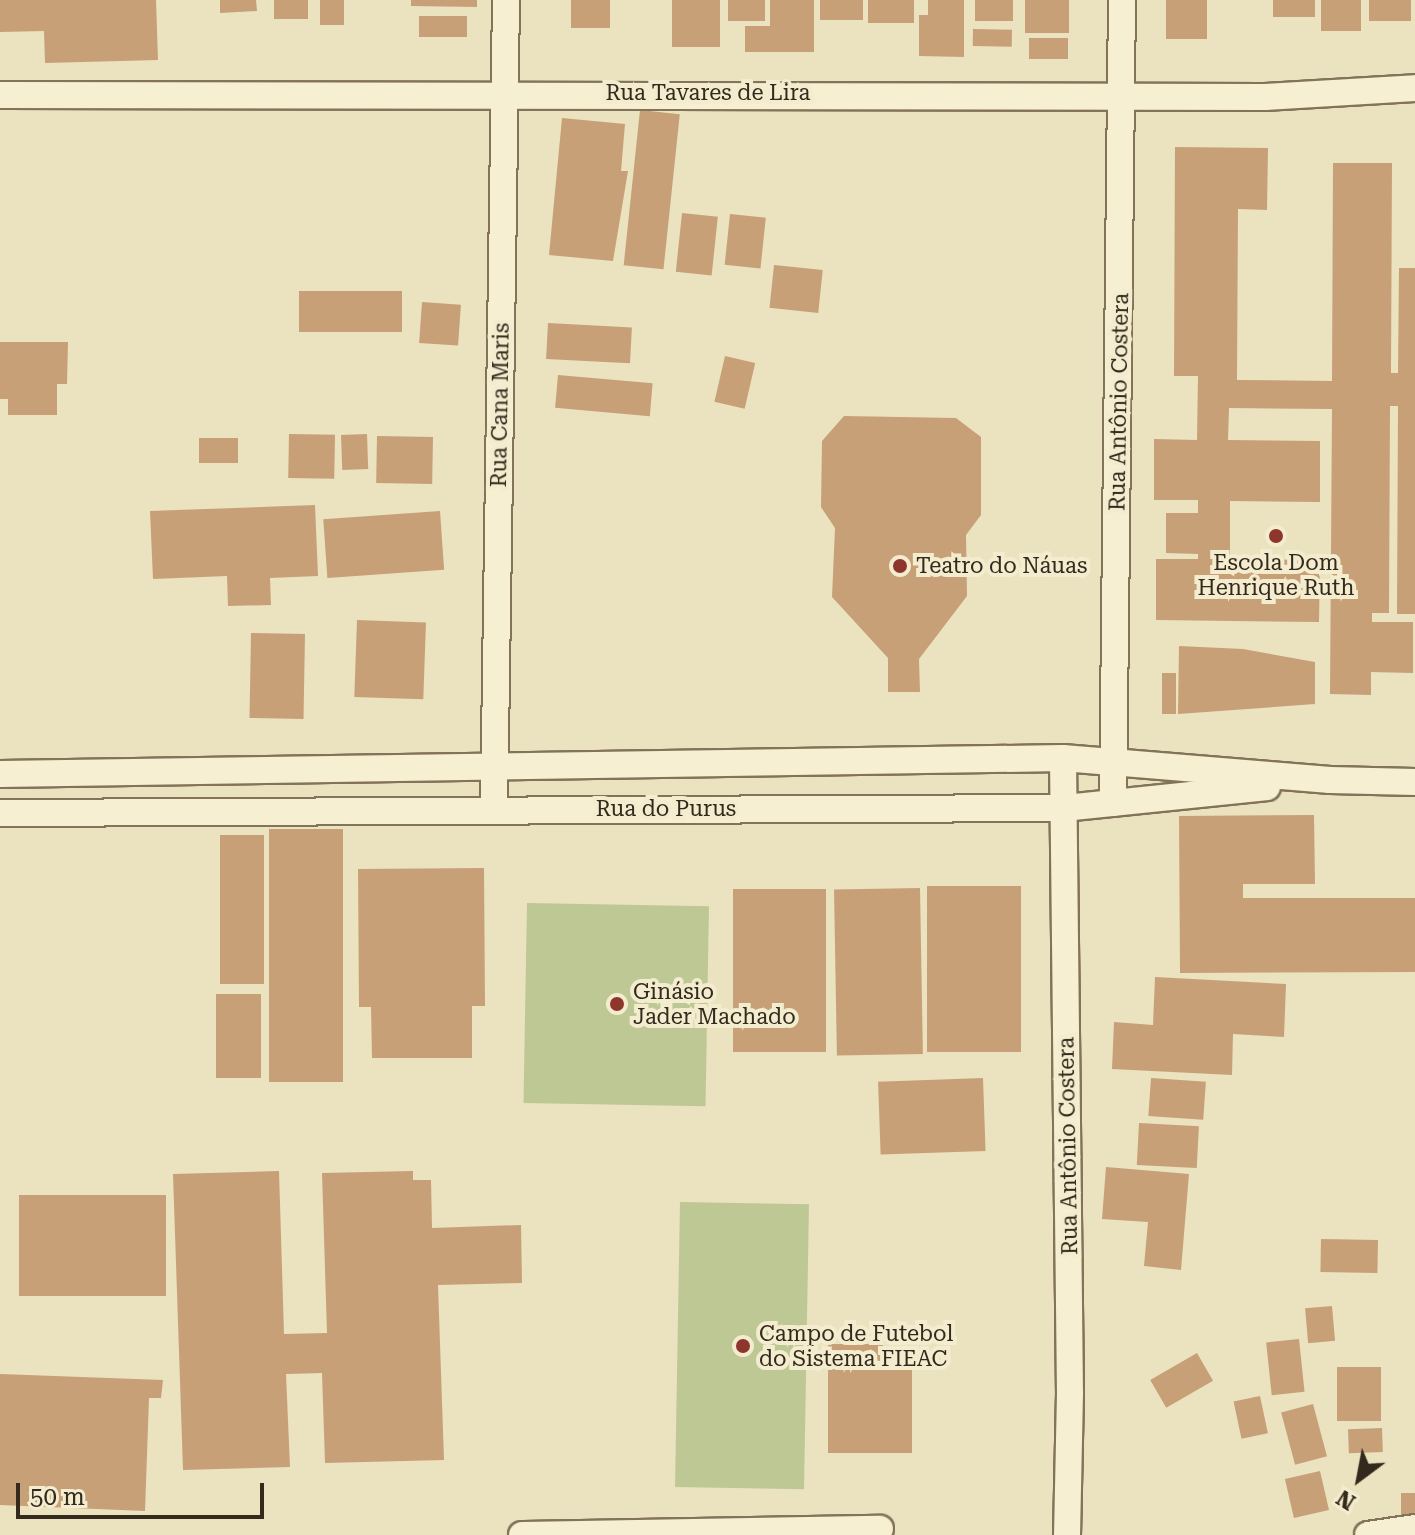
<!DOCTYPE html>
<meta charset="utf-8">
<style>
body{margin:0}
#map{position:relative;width:1415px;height:1535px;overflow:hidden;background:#ebe2bf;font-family:"Roboto Serif",serif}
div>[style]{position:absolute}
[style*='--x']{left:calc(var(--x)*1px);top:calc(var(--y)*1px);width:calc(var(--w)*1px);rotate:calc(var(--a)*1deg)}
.green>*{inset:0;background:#bdc894;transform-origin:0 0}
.building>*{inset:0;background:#c7a077;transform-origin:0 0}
.roads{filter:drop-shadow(2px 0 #827359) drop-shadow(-2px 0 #827359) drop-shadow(0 2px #827359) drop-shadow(0 -2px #827359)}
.minor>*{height:26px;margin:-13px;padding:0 13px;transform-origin:13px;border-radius:13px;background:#f6efd2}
.dots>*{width:22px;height:22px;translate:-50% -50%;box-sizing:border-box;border:4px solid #f3ecce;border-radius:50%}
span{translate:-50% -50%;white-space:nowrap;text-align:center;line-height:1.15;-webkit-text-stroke:8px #f3ecce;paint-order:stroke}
.street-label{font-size:22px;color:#33291c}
.poi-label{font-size:22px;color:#33291c}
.left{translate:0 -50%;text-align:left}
.north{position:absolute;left:1319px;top:1439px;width:80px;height:80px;-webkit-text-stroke:6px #f3ecce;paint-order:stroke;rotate:212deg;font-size:22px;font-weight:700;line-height:32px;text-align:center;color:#33291c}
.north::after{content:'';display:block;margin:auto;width:28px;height:36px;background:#33291c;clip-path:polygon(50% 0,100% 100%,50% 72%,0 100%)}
.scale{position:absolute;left:16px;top:1483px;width:248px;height:36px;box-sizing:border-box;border:4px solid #33291c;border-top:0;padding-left:10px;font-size:24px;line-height:28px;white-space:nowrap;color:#33291c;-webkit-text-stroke:6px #f3ecce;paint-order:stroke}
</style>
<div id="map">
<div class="green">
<i style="left:527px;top:903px;width:182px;height:200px;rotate:1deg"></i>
<i style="left:680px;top:1202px;width:129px;height:285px;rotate:1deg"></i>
</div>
<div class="building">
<i style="clip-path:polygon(0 0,156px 0,158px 60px,45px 63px,44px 31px,0 32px)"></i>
<i style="clip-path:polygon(220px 0,256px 0,257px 11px,220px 13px)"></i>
<i style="left:274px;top:0;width:34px;height:19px"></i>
<i style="left:320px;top:0;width:24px;height:25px"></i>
<i style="clip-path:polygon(411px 0,477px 0,477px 7px,411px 6px)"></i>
<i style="left:571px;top:0;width:39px;height:28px"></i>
<i style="left:672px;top:0;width:48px;height:47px"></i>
<i style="left:728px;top:0;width:37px;height:21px"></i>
<i style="clip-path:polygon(770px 0,814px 0,814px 52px,745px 52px,745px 26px,770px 26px)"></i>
<i style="left:820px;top:0;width:43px;height:20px"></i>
<i style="left:868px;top:0;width:46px;height:23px"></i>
<i style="clip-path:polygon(928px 0,964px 0,964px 57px,919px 56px,919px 15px,928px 15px)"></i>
<i style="left:975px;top:0;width:38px;height:21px"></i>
<i style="left:1025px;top:0;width:44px;height:33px"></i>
<i style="left:1166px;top:0;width:41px;height:39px"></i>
<i style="left:1273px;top:0;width:42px;height:17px"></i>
<i style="left:1321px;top:0;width:40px;height:31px"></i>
<i style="left:1369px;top:0;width:42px;height:21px"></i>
<i style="left:419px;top:16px;width:48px;height:21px"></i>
<i style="left:973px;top:29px;width:39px;height:17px;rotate:1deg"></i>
<i style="left:1029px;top:38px;width:39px;height:21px"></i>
<i style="left:640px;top:110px;width:40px;height:156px;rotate:6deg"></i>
<i style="clip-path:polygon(562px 118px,625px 124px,621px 171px,628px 171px,613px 261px,549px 255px)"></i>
<i style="clip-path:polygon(1175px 147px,1268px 148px,1267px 210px,1238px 209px,1237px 380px,1332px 381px,1333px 163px,1392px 163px,1391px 373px,1398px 373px,1399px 268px,1415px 268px,1415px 614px,1397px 614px,1398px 406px,1390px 406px,1389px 613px,1372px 613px,1372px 622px,1413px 622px,1413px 673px,1371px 672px,1371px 695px,1330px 694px,1332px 409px,1229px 408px,1228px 440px,1320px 441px,1320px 502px,1230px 501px,1230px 559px,1320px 560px,1319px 622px,1156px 620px,1156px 559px,1198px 559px,1198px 554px,1166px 553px,1166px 513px,1198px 513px,1198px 500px,1154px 500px,1154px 439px,1197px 440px,1198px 376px,1174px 376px)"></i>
<i style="left:682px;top:213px;width:36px;height:59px;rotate:6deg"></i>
<i style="left:730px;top:214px;width:36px;height:51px;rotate:6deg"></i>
<i style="left:774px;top:265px;width:49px;height:43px;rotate:6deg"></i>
<i style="left:299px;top:291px;width:103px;height:41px"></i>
<i style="left:422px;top:302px;width:39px;height:41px;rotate:4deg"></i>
<i style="left:548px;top:323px;width:84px;height:36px;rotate:3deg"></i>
<i style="clip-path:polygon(0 342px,68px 342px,67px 384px,57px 384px,57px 415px,8px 415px,8px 399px,0 399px)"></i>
<i style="left:725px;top:356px;width:31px;height:47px;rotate:13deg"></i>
<i style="left:558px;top:375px;width:95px;height:33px;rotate:5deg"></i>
<i style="clip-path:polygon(844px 416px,956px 418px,981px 437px,981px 515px,966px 535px,967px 596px,919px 659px,920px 692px,888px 692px,888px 658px,832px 597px,835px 528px,821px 507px,822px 441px)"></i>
<i style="left:289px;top:434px;width:46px;height:44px;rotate:1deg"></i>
<i style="left:367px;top:434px;width:35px;height:26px;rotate:88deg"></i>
<i style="left:377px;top:436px;width:56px;height:47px;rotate:1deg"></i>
<i style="left:199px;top:438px;width:39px;height:25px"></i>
<i style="clip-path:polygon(315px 505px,318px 576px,270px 578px,271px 605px,228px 606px,227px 576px,153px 579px,150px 511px)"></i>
<i style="left:440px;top:511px;width:59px;height:117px;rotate:86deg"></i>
<i style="left:357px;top:620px;width:69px;height:77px;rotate:2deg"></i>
<i style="left:251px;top:633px;width:54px;height:85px;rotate:1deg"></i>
<i style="clip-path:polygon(1179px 646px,1243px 649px,1315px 662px,1315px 704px,1178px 714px)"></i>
<i style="left:1162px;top:673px;width:14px;height:41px"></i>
<i style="clip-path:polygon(1314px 815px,1315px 884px,1243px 884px,1243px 898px,1415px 898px,1415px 972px,1180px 973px,1179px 816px)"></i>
<i style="left:269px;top:829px;width:74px;height:253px"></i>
<i style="left:220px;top:835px;width:44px;height:149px"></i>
<i style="clip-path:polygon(484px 868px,485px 1006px,472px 1006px,472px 1058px,372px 1058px,371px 1007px,359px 1007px,358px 869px)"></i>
<i style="left:927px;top:886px;width:94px;height:166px"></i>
<i style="left:920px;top:888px;width:166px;height:86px;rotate:89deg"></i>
<i style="left:733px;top:889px;width:93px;height:163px"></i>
<i style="clip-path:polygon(1155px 977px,1286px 984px,1284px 1037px,1233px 1034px,1232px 1075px,1112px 1069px,1114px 1022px,1153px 1025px)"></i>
<i style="left:216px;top:994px;width:45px;height:84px"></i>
<i style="left:983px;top:1078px;width:73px;height:105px;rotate:88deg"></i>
<i style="left:1151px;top:1078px;width:55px;height:38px;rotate:4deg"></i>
<i style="left:1139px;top:1123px;width:60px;height:42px;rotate:3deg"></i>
<i style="clip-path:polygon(1106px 1167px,1189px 1174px,1181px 1270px,1144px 1266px,1148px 1222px,1102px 1219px)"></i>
<i style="clip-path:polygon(279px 1171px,284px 1334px,327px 1333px,322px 1173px,413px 1171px,413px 1180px,431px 1180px,432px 1228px,521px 1225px,522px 1283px,438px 1285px,444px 1460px,325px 1463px,322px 1373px,286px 1374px,290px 1467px,183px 1470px,173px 1174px)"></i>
<i style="left:19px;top:1195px;width:147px;height:101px"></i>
<i style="left:1321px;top:1239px;width:57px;height:33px;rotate:1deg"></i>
<i style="left:1332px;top:1306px;width:35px;height:27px;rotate:85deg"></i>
<i style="left:1299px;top:1339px;width:53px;height:33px;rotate:84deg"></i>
<i style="clip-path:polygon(828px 1344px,883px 1344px,883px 1354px,912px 1354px,912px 1453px,828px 1453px)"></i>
<i style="left:1197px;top:1353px;width:32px;height:54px;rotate:60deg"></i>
<i style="left:1337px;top:1367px;width:44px;height:54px"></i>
<i style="clip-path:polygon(0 1374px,163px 1380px,161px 1398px,149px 1398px,145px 1511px,0 1505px)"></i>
<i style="left:1260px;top:1396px;width:38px;height:27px;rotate:78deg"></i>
<i style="left:1313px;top:1404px;width:54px;height:33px;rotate:75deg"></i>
<i style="left:1382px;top:1428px;width:24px;height:34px;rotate:88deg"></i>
<i style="left:1320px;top:1471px;width:40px;height:36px;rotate:77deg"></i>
<i style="left:1401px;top:1493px;width:14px;height:26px"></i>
</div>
<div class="roads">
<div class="minor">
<i style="--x:0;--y:95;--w:1265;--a:0.09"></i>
<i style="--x:1265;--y:97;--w:150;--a:-3.4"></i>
<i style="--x:1063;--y:758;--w:635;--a:89.37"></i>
<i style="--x:1070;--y:1393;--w:142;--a:91.2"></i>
<i style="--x:0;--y:774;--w:1063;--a:-0.86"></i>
<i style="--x:1063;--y:758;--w:268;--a:4.7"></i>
<i style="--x:1330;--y:780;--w:85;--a:1.3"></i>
<i style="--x:1113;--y:803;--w:803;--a:-89.36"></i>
<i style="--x:494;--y:809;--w:809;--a:-89.15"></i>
<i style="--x:0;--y:813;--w:1064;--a:-0.27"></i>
<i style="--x:1064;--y:808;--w:204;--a:-5.9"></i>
<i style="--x:522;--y:1535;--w:358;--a:-1"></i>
<i style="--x:1368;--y:1535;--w:48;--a:-8.5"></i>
</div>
</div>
<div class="dots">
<i style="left:1276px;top:536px;background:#8e352c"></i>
<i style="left:900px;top:566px;background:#8e352c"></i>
<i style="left:617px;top:1004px;background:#8e352c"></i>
<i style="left:743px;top:1346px;background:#8e352c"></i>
</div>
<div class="street-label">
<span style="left:708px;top:93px">Rua Tavares de Lira</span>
<span style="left:1119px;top:402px;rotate:-89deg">Rua Antônio Costera</span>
<span style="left:500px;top:405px;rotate:-89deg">Rua Cana Maris</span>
<span style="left:666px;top:809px">Rua do Purus</span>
<span style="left:1068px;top:1146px;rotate:-91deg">Rua Antônio Costera</span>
</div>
<div class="poi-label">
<span style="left:1276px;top:575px">Escola Dom<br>Henrique Ruth</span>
<span class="left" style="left:916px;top:566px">Teatro do Náuas</span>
<span class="left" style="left:633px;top:1004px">Ginásio<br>Jader Machado</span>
<span class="left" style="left:759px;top:1346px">Campo de Futebol<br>do Sistema FIEAC</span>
</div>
<div class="north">N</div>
<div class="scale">50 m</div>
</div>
